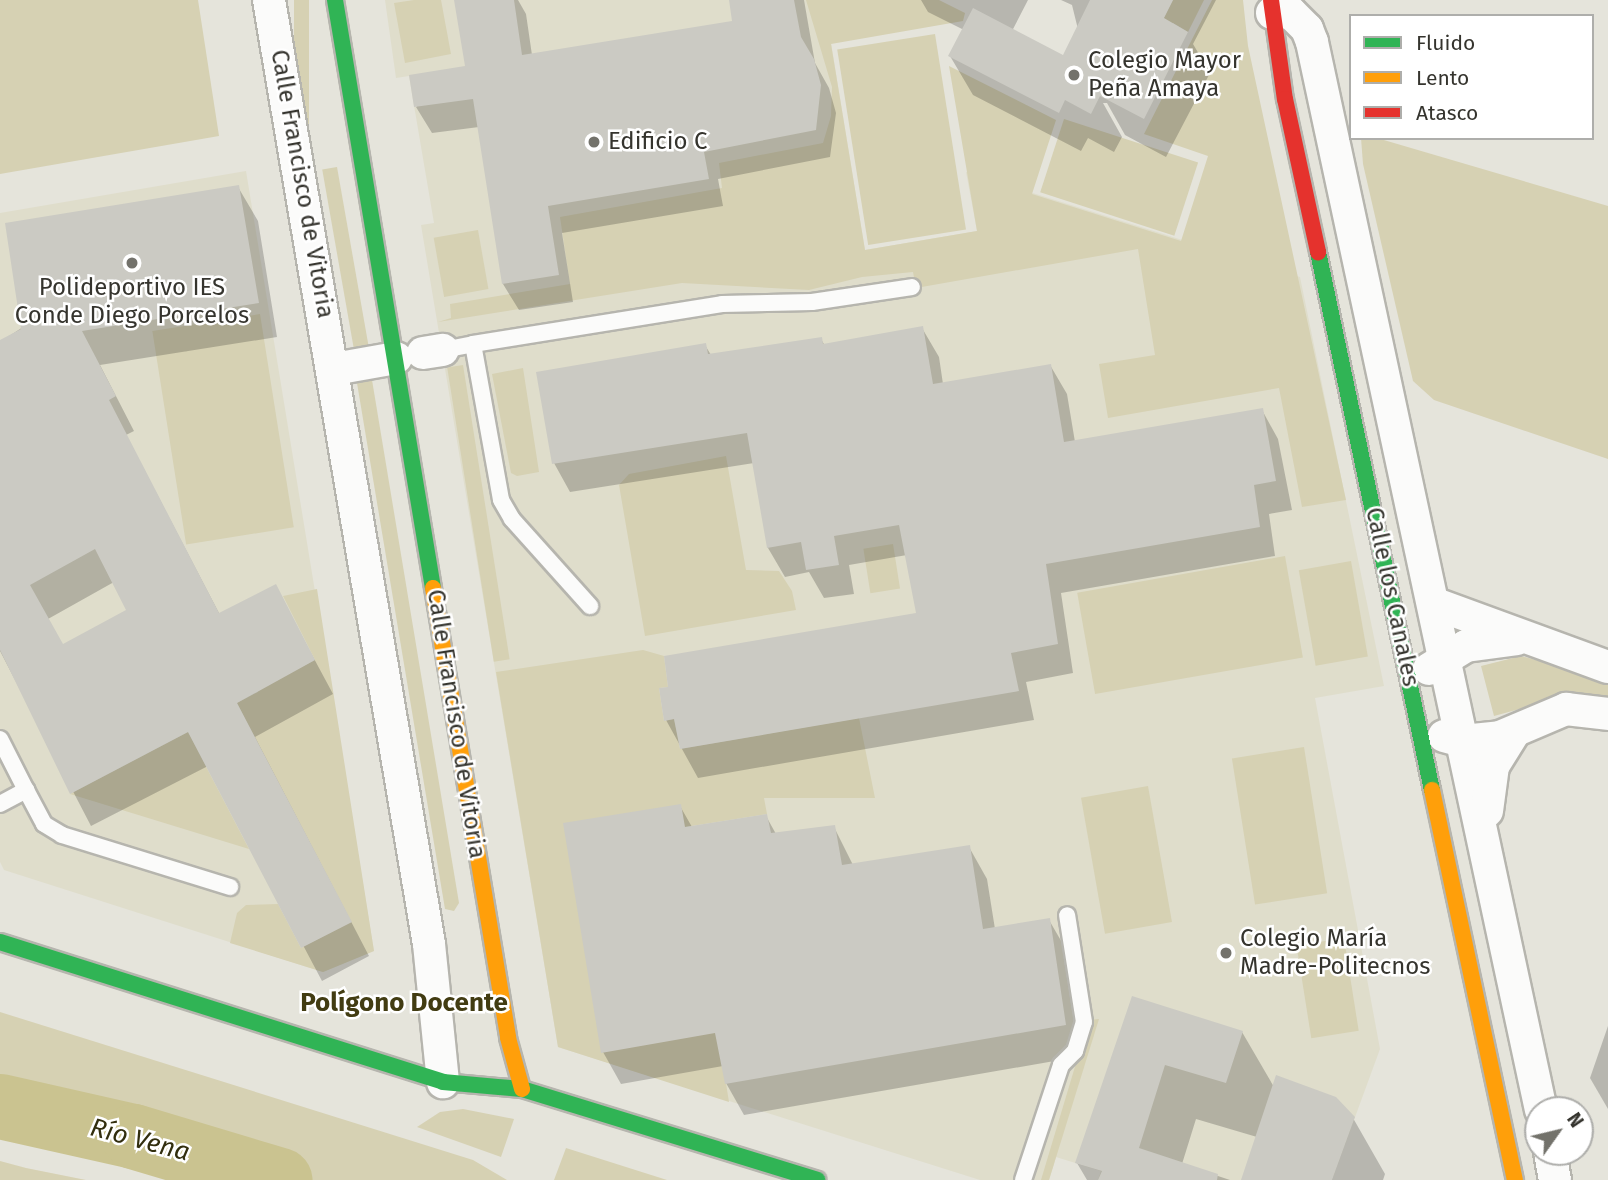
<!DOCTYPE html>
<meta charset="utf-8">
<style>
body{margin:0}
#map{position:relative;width:1608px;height:1180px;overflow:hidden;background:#e5e4db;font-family:"Fira Sans",sans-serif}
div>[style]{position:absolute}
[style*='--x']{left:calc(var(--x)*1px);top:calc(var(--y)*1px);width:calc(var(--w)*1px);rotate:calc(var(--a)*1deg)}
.built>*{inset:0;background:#dfddcb}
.green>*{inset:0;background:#d6d1b3;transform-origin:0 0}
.shadow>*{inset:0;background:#0003}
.river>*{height:65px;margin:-32.5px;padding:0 32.5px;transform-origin:32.5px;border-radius:32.5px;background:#cac390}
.building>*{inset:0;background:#cbcac3}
.roads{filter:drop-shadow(2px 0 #b6b5ae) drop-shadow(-2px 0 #b6b5ae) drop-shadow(0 2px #b6b5ae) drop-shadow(0 -2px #b6b5ae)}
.lane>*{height:16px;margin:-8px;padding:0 8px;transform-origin:8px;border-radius:8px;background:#fbfbfa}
.street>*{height:32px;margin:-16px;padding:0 16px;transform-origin:16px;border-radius:16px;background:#fbfbfa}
.fast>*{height:16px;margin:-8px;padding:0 8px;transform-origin:8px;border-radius:8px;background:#30b455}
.slow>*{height:16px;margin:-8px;padding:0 8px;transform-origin:8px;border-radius:8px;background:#ff9f0a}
.jam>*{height:16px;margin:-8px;padding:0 8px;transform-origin:8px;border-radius:8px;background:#e5322d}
.dots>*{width:19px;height:19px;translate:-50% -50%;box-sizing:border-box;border:4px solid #fff;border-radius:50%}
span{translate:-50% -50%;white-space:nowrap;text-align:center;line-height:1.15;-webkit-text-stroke:5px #fff;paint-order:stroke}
.poi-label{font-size:24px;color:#35342e}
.left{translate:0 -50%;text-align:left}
.street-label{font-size:24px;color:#35342e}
.neighbourhood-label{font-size:26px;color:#423c12;font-weight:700}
.water-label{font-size:26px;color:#322e0e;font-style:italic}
.legend{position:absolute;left:1349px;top:14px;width:245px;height:126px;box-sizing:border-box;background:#fff;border:2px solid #aeaeab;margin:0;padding:9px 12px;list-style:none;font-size:21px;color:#35342e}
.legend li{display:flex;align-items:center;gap:14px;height:35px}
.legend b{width:35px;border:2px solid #aeaeab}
.north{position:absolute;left:1524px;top:1096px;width:70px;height:70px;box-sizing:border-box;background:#fff;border:2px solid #aeaeab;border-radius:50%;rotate:56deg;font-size:19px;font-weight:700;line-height:28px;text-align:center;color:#35342e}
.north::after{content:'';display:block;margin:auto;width:24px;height:32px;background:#73726b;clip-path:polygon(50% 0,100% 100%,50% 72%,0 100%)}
</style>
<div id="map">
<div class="built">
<i style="clip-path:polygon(385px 0,824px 0,865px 250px,977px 231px,966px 172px,1300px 277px,1384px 686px,1315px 698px,1380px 1049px,1332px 1180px,1098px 1180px,1101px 1171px,1056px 1157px,1049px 1180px,980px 1180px,558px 1047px,421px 225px,434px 223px,409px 76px,396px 78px)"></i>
<i style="clip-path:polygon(246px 171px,374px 951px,323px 972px,4px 870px,0 862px,0 213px)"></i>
</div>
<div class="green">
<i style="clip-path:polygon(0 0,198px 0,219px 136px,0 174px)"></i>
<i style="left:294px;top:0;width:15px;height:150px"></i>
<i style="clip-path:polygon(414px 0,441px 0,451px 54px,405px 63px,394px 3px)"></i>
<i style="clip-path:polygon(806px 0,939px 0,965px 13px,963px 21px,831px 44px,865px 250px,977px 231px,949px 66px,1056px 120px,1032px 194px,1181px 241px,1208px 156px,1144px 134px,1212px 0,1243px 0,1248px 46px,1346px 500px,1302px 507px,1279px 388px,1108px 418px,1099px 364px,1155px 355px,1138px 249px,916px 288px,913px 272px,862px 277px,809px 290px,682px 283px,438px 322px,451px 318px,450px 304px,570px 284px,560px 217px,722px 188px,719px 163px,823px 143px,831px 116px,832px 87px)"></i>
<i style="clip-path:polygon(1173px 0,1204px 0,1188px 32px,1173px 23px,1159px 27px)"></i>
<i style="left:935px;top:34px;width:198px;height:99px;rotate:81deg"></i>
<i style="left:1064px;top:119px;width:141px;height:77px;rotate:18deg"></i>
<i style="clip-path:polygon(1361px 138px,1377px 138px,1608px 206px,1608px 459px,1434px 400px,1413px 381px,1363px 164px)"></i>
<i style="left:337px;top:167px;width:181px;height:15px;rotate:80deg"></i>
<i style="left:478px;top:230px;width:60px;height:45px;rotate:80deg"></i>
<i style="left:260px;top:314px;width:216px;height:109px;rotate:81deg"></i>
<i style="left:463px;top:365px;width:298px;height:16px;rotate:81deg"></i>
<i style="clip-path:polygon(523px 368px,539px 472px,517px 476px,511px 473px,492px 374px)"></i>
<i style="clip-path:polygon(372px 380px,459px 903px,454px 911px,445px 909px,357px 383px)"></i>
<i style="clip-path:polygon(726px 456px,746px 570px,779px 571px,792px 591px,796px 610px,645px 636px,619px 485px,629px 474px)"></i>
<i style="left:893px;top:544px;width:45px;height:30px;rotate:81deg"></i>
<i style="left:1285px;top:556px;width:103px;height:211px;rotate:80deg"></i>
<i style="left:1351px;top:561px;width:97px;height:53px;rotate:80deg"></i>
<i style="clip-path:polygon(317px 589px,374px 951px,323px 972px,230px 943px,237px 913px,246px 905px,278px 904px,301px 948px,351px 922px,237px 703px,258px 692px,243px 664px,277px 680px,315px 660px,283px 596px)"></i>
<i style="clip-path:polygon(643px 650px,664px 656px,668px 687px,659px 688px,664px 721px,674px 719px,680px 749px,859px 718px,875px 798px,764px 798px,767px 814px,685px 827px,729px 1102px,558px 1047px,496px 672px)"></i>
<i style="clip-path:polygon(1521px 656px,1608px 680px,1608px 703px,1552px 700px,1494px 716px,1481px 666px)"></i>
<i style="clip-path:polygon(188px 732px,249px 849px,70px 794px)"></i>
<i style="left:1304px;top:747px;width:148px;height:73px;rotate:81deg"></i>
<i style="left:1148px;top:786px;width:138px;height:68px;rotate:80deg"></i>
<i style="left:1344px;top:938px;width:94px;height:48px;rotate:81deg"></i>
<i style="clip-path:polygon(0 1012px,473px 1160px,507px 1180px,311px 1180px,0 1083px)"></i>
<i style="clip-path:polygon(1099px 1019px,1049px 1180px,1041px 1180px,1089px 1020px)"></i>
<i style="clip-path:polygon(463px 1109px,514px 1119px,501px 1157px,417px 1127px,440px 1112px)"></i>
<i style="clip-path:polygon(566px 1148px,667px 1180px,554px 1180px)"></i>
<i style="clip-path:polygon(0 1161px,26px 1168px,86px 1180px,0 1180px)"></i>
</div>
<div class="shadow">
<i style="clip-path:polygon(456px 0,518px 0,526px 14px,532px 55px,734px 23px,731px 0,804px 0,815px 63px,829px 88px,836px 113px,830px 157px,718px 179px,723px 206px,562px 233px,573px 302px,519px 310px,503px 284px,479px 127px,432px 133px,416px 107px,467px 68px)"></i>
<i style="clip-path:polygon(921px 0,1028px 0,1012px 31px,1088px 70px,1072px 5px,1061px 0,1216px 0,1193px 44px,1210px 73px,1166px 157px,1125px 135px,1107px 103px,1103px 103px,1122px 137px,1114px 152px,1088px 138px,1081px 151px,973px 95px,950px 56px,964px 30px,928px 12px)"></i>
<i style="clip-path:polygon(evenodd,238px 187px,258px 221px,277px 337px,100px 365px,134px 431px,126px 435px,220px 615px,275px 586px,333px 694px,255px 737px,369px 956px,322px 981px,208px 766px,91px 826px,0 651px,0 342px,238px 187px,114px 582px,128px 611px,63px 646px,48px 619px,114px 582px)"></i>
<i style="clip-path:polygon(922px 328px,939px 357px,943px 384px,1050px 365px,1067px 394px,1075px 442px,1262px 410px,1278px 439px,1292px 510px,1269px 514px,1275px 556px,1061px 593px,1073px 673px,1026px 682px,1034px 720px,698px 778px,666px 720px,918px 614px,907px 555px,849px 565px,854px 594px,824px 598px,809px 572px,785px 577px,768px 548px,754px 463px,570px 492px,554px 463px,705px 345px,711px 355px,821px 339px,825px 346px)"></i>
<i style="clip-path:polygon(680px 806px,692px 827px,766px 816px,776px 834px,834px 827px,853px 865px,969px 847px,987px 879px,995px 929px,1049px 920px,1067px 951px,1083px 1056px,744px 1115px,726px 1083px,723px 1066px,621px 1084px,603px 1052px)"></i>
<i style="clip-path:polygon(1133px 998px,1242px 1032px,1274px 1087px,1353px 1118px,1385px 1174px,1383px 1180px,1243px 1180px,1257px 1137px,1196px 1119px,1182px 1164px,1230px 1180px,1087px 1180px,1077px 1163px)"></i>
<i style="clip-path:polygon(1608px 1026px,1608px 1109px,1590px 1078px)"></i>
</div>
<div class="river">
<i style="--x:0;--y:1106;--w:136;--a:12.7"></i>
<i style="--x:133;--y:1136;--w:153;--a:16.7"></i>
</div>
<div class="building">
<i style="clip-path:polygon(454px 0,514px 0,522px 55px,732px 21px,729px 0,794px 0,801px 37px,814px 59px,821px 85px,816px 130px,704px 152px,709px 179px,548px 206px,559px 275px,502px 284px,473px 99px,414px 107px,409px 75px,465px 66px)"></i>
<i style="clip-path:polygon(1090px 0,1173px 0,1164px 18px,1188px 32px,1144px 119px,1100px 96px,1091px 114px,1065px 100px,1059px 113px,948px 56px,973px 8px,1063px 55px)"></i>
<i style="clip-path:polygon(evenodd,239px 185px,259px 303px,82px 331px,116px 396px,109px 400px,219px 613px,276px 584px,315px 660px,237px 703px,352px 922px,301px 948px,188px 732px,70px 794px,0 650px,0 340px,21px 329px,5px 223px,239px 185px,95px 549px,126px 610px,63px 644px,30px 585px,95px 549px)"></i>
<i style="clip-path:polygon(923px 326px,933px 384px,1051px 364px,1064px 442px,1263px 408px,1276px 481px,1254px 485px,1260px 527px,1046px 564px,1058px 644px,1011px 653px,1019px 691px,680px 749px,674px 719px,664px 721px,659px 688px,668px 687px,664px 656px,916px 613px,899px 525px,834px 536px,839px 565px,806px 570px,801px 542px,767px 548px,747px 433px,552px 464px,536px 372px,706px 343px,708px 354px,822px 337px,823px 344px)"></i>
<i style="clip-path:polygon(681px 804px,685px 827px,767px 814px,771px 833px,835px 825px,842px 865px,970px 845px,983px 929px,1050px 918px,1066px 1025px,725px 1084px,715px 1033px,601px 1053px,563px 823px)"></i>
<i style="clip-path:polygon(1132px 996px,1243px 1031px,1226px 1083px,1165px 1065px,1139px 1148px,1218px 1174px,1217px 1180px,1098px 1180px,1102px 1171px,1075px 1163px)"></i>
<i style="clip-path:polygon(1276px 1075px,1336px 1097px,1355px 1117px,1332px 1180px,1241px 1180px)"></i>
</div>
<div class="roads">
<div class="lane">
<i style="--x:473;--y:344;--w:252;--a:-9.1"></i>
<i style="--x:722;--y:304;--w:90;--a:-1.3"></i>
<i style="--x:812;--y:302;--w:101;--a:-8.5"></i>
<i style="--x:443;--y:350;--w:31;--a:-11"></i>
<i style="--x:473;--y:344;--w:158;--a:79.8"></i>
<i style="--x:501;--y:500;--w:22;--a:60"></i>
<i style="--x:512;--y:519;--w:117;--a:48.1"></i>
<i style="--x:0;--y:739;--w:57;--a:63"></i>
<i style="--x:0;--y:804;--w:30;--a:-28"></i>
<i style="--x:26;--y:790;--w:38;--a:62"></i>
<i style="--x:44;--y:824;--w:21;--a:31"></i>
<i style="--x:62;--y:835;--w:176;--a:17.2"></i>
<i style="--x:1023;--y:1180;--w:121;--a:-71.7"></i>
<i style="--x:1061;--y:1065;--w:20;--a:-45"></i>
<i style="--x:1075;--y:1051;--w:30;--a:-73"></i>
<i style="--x:1084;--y:1022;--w:108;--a:-99"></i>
</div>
<div class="street">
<i style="--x:269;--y:0;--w:957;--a:80.38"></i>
<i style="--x:429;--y:944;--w:139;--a:84.2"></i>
<i style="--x:1272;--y:13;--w:18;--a:-3"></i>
<i style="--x:1290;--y:12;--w:24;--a:45"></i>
<i style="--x:1307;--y:29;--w:14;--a:69"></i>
<i style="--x:1312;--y:42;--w:1092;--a:77.9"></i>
<i style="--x:423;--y:353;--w:20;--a:-9"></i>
<i style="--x:334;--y:369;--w:63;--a:-10.1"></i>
<i style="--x:1433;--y:603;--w:186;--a:20.1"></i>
<i style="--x:1429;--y:669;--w:44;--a:-31.9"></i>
<i style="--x:1466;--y:646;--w:51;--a:-7.8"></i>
<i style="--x:1444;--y:736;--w:20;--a:15"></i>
<i style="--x:1463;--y:741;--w:37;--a:-6"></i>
<i style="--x:1500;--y:737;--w:72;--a:-23"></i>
<i style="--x:1566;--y:709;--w:42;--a:6.8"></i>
<i style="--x:1487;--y:811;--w:45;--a:-82.4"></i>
<i style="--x:1493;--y:766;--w:40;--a:-58"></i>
<i style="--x:1550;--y:1152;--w:28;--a:80"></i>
</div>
<div class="fast">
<i style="--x:335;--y:0;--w:596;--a:80.54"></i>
<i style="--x:1318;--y:252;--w:550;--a:78.04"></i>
<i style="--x:0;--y:942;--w:465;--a:17.5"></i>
<i style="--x:443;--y:1082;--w:79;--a:5.1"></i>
<i style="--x:522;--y:1089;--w:309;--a:17.1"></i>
</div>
<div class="slow">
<i style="--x:433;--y:588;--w:456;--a:80.5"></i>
<i style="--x:508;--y:1038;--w:53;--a:74.6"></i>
<i style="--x:1432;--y:790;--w:399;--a:78"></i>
</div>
<div class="jam">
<i style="--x:1271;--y:0;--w:100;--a:82"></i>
<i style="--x:1285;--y:99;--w:157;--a:77.8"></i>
</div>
</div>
<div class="dots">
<i style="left:1074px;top:75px;background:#73726b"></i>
<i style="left:594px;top:142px;background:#73726b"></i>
<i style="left:132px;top:263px;background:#73726b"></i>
<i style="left:1226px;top:953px;background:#73726b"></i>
</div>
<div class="poi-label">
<span class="left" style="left:1088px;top:75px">Colegio Mayor<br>Peña Amaya</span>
<span class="left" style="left:608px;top:142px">Edificio C</span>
<span style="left:132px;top:302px">Polideportivo IES<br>Conde Diego Porcelos</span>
<span class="left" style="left:1240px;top:953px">Colegio María<br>Madre-Politecnos</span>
</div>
<div class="street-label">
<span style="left:302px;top:184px;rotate:80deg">Calle Francisco de Vitoria</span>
<span style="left:1392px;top:597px;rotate:78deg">Calle los Canales</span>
<span style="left:456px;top:724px;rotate:81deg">Calle Francisco de Vitoria</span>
</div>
<div class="neighbourhood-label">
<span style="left:404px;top:1003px">Polígono Docente</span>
</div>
<div class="water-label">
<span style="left:140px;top:1140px;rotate:15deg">Río Vena</span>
</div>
<ul class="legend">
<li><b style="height:9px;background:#30b455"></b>Fluido</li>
<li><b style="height:9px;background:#ff9f0a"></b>Lento</li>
<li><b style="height:9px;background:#e5322d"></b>Atasco</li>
</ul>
<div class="north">N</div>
</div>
